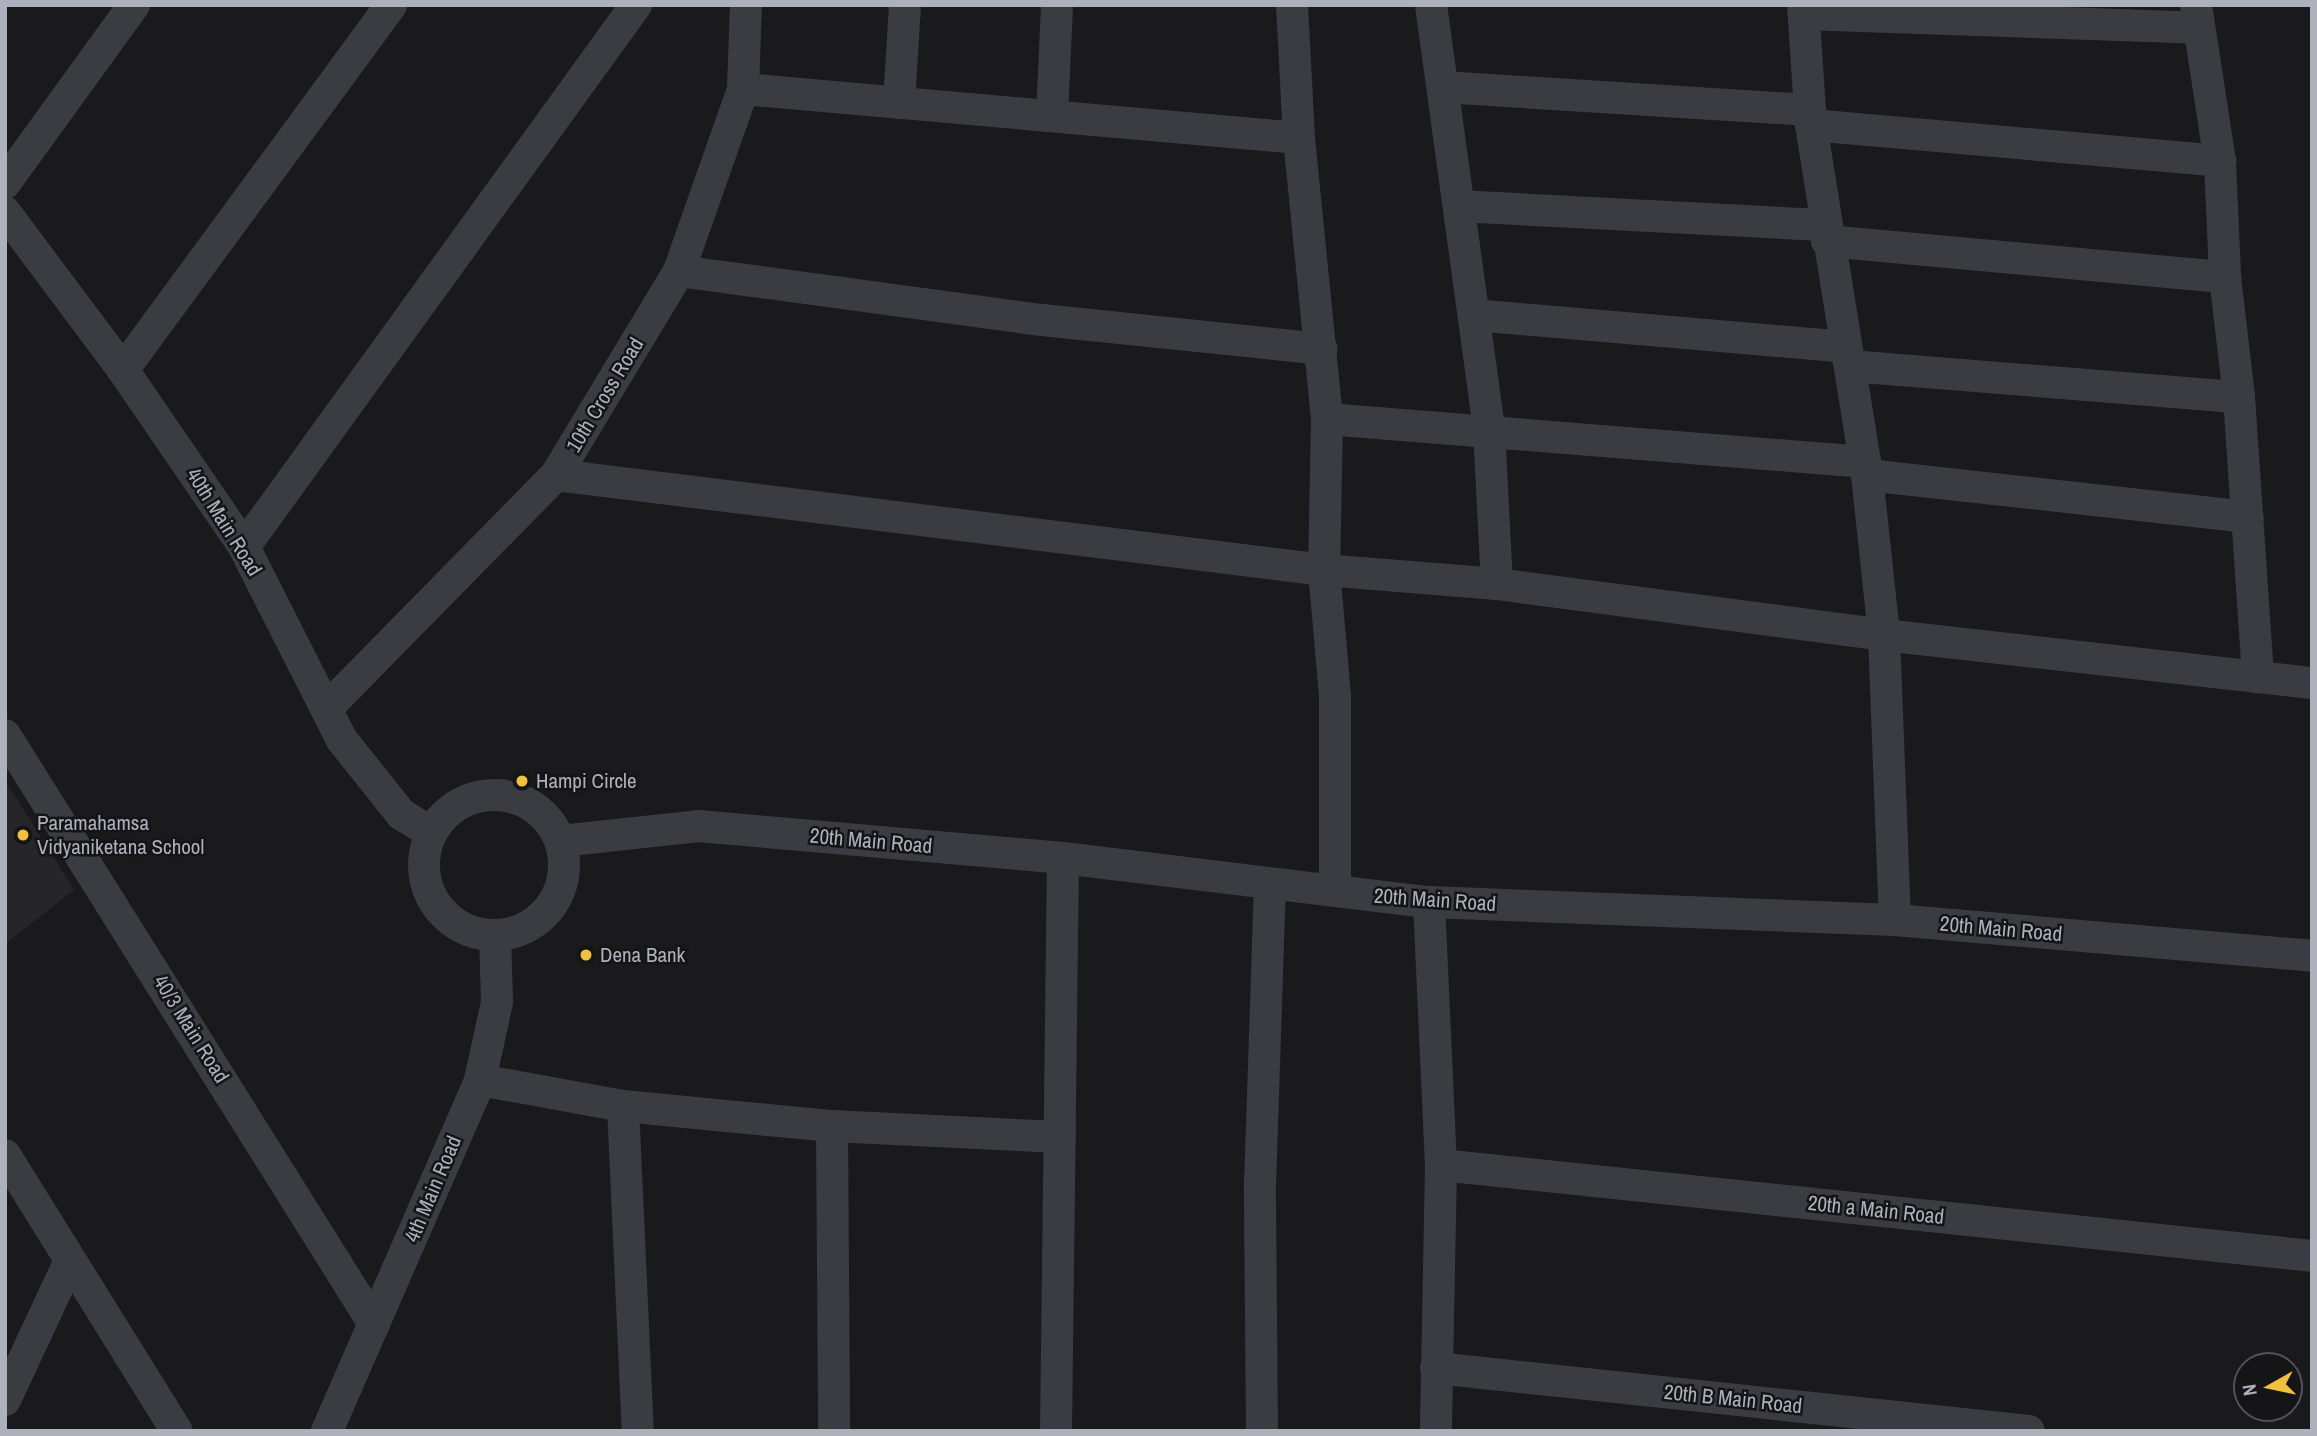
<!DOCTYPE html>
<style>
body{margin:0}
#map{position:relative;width:2317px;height:1436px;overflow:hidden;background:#1a1a1d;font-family:"Archivo Narrow",sans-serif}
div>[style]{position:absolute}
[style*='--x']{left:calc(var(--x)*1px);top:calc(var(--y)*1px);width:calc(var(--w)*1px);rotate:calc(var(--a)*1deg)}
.built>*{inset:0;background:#26262a}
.street>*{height:32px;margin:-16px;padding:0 16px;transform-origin:16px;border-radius:16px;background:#3b3c42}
.street>.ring{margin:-16px;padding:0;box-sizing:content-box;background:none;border:32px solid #3b3c42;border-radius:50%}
.dots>*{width:19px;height:19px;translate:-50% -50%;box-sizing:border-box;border:4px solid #151518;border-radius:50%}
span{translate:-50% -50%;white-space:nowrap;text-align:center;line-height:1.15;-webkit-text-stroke:5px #151518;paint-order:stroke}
.street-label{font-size:21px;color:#adb1bc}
.poi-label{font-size:21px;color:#adb1bc}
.left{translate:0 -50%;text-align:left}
.frame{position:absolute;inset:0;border:7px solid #adb1bc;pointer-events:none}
.north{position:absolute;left:2233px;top:1352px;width:70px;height:70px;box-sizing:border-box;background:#151518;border:2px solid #52535a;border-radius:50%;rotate:261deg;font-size:19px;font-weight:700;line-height:28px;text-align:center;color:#adb1bc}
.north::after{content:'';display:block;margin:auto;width:24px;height:32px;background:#f1c03e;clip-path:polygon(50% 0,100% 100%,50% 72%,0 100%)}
</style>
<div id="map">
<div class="built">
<i style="clip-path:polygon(5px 780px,74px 890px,5px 944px)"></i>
</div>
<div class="street">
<i style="--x:1292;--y:5;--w:133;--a:87"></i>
<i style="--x:1299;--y:138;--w:282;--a:84.3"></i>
<i style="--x:1327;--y:419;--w:151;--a:91.1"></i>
<i style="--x:1324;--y:570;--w:126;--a:85"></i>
<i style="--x:1335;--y:696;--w:195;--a:90"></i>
<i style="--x:1431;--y:5;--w:427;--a:82.2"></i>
<i style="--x:1489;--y:428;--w:156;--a:87.1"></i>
<i style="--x:1803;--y:5;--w:120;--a:86.2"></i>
<i style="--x:1811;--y:125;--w:354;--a:80.9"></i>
<i style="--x:1867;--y:475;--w:161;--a:83.9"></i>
<i style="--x:1884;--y:635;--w:285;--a:87.8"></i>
<i style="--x:2196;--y:5;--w:158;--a:81.3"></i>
<i style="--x:2220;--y:161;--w:116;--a:87.5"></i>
<i style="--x:2225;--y:277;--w:121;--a:83.3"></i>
<i style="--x:2239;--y:397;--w:281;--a:86.1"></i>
<i style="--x:1804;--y:14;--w:395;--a:2"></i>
<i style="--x:1443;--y:87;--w:368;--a:3.6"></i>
<i style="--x:743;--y:89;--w:558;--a:5.04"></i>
<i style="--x:899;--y:103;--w:98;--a:-86.5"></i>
<i style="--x:1052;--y:116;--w:111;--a:-87.4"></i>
<i style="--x:1811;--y:125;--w:411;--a:5"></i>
<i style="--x:5;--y:183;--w:220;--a:-54.1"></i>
<i style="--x:1459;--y:206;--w:366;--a:3"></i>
<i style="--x:5;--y:212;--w:197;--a:53.2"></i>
<i style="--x:123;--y:370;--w:214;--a:55.6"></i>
<i style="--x:244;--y:547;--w:216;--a:63.1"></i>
<i style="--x:342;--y:740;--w:95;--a:51.4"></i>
<i style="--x:401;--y:814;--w:36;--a:32"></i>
<i style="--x:1827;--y:241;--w:400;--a:5.2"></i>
<i style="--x:679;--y:271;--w:366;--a:7.7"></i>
<i style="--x:1042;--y:320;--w:281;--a:5.9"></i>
<i style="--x:1474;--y:315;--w:373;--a:4.9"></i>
<i style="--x:1850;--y:366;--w:390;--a:4.6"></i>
<i style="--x:123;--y:370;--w:453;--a:-53.7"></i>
<i style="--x:1327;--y:419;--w:540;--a:4.57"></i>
<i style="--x:556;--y:475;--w:774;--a:7.05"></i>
<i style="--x:1324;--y:570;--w:174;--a:4.6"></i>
<i style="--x:1497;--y:584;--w:390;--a:7.5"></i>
<i style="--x:1884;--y:635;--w:431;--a:6.4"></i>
<i style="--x:1867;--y:475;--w:383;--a:6.3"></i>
<i style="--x:244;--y:547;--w:669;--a:-54.12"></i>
<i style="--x:327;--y:708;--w:327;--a:-45.5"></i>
<i style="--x:556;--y:475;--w:238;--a:-58.9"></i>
<i style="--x:679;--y:271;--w:193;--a:-70.6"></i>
<i style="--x:743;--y:89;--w:84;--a:-88"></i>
<i style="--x:5;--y:735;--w:695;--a:57.93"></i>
<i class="ring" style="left:424px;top:795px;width:108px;height:108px"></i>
<i style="--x:561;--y:841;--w:138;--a:-6.2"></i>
<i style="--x:698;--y:826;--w:366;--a:5"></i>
<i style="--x:1063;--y:858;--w:369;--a:6.9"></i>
<i style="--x:1429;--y:902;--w:466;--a:2.2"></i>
<i style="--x:1895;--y:920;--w:419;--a:4.9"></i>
<i style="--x:1429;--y:902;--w:263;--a:87.4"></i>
<i style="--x:1441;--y:1165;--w:266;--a:91.1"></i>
<i style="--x:480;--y:1080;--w:145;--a:10.3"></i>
<i style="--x:623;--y:1106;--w:210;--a:5.5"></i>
<i style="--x:832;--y:1126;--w:228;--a:2.8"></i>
<i style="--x:623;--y:1106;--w:325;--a:87.4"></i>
<i style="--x:832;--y:1126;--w:305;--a:89.6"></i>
<i style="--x:5;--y:1155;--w:325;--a:58.1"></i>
<i style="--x:1441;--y:1165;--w:876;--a:5.96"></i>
<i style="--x:1436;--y:1368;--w:596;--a:6.06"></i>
<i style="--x:5;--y:1400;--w:151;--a:-65"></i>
<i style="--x:327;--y:1431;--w:383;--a:-66.4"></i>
<i style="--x:480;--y:1080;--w:80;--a:-77.7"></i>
<i style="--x:497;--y:1002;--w:66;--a:-91.7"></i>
<i style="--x:1056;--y:1431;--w:573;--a:-89.3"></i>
<i style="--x:1262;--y:1431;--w:246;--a:-90.5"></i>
<i style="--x:1260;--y:1185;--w:300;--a:-88.1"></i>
</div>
<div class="dots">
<i style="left:522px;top:781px;background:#f1c03e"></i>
<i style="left:23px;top:835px;background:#f1c03e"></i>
<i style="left:586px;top:955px;background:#f1c03e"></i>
</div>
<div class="street-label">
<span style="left:605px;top:395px;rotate:-59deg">10th Cross Road</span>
<span style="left:224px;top:522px;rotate:58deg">40th Main Road</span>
<span style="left:871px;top:841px;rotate:5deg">20th Main Road</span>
<span style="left:1435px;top:900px;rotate:4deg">20th Main Road</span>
<span style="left:2001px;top:929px;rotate:5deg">20th Main Road</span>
<span style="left:191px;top:1029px;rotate:58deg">40/3 Main Road</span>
<span style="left:433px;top:1189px;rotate:-67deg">4th Main Road</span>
<span style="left:1876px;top:1210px;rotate:6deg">20th a Main Road</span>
<span style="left:1733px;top:1399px;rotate:6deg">20th B Main Road</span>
</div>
<div class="poi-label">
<span class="left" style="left:536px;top:781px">Hampi Circle</span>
<span class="left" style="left:37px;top:835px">Paramahamsa<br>Vidyaniketana School</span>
<span class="left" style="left:600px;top:955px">Dena Bank</span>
</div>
<div class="frame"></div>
<div class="north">N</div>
</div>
